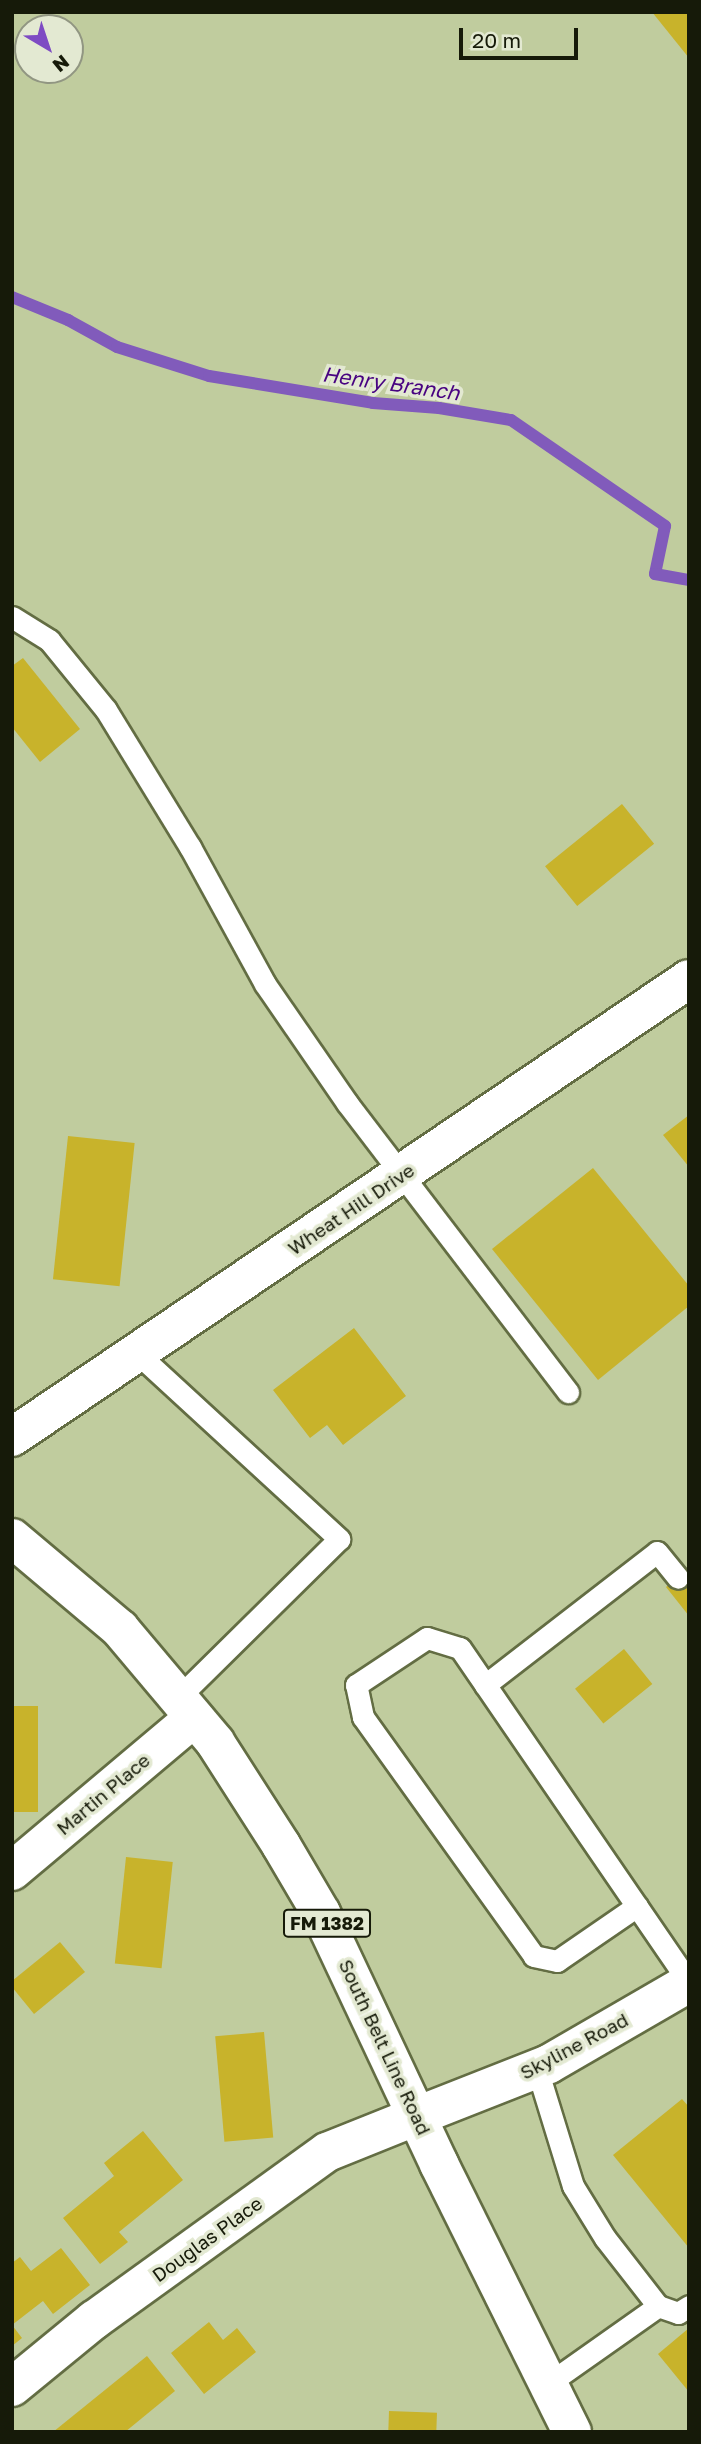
<!DOCTYPE html>
<style>
body{margin:0}
#map{position:relative;width:701px;height:2444px;overflow:hidden;background:#c0cc9e;font-family:"Golos Text",sans-serif}
div>[style]{position:absolute}
[style*='--x']{left:calc(var(--x)*1px);top:calc(var(--y)*1px);width:calc(var(--w)*1px);rotate:calc(var(--a)*1deg)}
.stream>*{height:12px;margin:-6px;padding:0 6px;transform-origin:6px;border-radius:6px;background:#815bbb}
.building>*{inset:0;background:#c8b32b;transform-origin:0 0}
.roads{filter:drop-shadow(2px 0 #636d43) drop-shadow(-2px 0 #636d43) drop-shadow(0 2px #636d43) drop-shadow(0 -2px #636d43)}
.lane>*{height:21px;margin:-10.5px;padding:0 10.5px;transform-origin:10.5px;border-radius:10.5px;background:#fff}
.street>*{height:38px;margin:-19px;padding:0 19px;transform-origin:19px;border-radius:19px;background:#fff}
.secondary>*{height:38px;margin:-19px;padding:0 19px;transform-origin:19px;border-radius:19px;background:#fff}
.primary>*{height:38px;margin:-19px;padding:0 19px;transform-origin:19px;border-radius:19px;background:#fff}
span{translate:-50% -50%;white-space:nowrap;text-align:center;line-height:1.15;-webkit-text-stroke:7px #e3e9d2;paint-order:stroke}
.shield-label span{padding:2px 5px;background:#e3e9d2;border:2px solid;border-radius:5px;-webkit-text-stroke-width:0}
.shield-label{font-size:18px;color:#161a09;font-weight:700}
.street-label{font-size:19px;color:#161a09}
.water-label{font-size:21px;color:#480381;font-style:italic}
.frame{position:absolute;inset:0;border:14px solid #161a09;pointer-events:none}
.north{position:absolute;left:14px;top:14px;width:70px;height:70px;box-sizing:border-box;background:#e3e9d2;border:2px solid #919682;border-radius:50%;rotate:141deg;font-size:19px;font-weight:700;line-height:28px;text-align:center;color:#161a09}
.north::after{content:'';display:block;margin:auto;width:24px;height:32px;background:#7e4bc3;clip-path:polygon(50% 0,100% 100%,50% 72%,0 100%)}
.scale{position:absolute;left:459px;top:28px;width:119px;height:32px;box-sizing:border-box;border:4px solid #161a09;border-top:0;padding-left:9px;font-size:21px;line-height:24px;white-space:nowrap;color:#161a09;-webkit-text-stroke:5px #e3e9d2;paint-order:stroke}
</style>
<div id="map">
<div class="stream">
<i style="--x:12;--y:297;--w:61;--a:22.3"></i>
<i style="--x:68;--y:320;--w:56;--a:28.9"></i>
<i style="--x:117;--y:347;--w:96;--a:17.5"></i>
<i style="--x:209;--y:376;--w:166;--a:9.3"></i>
<i style="--x:373;--y:403;--w:66;--a:4.3"></i>
<i style="--x:439;--y:408;--w:73;--a:9.5"></i>
<i style="--x:511;--y:420;--w:187;--a:34.5"></i>
<i style="--x:665;--y:526;--w:49;--a:101.8"></i>
<i style="--x:655;--y:574;--w:35;--a:10"></i>
</div>
<div class="building">
<i style="clip-path:polygon(652px 12px,689px 12px,689px 58px)"></i>
<i style="clip-path:polygon(23px 658px,80px 729px,40px 762px,12px 727px,12px 666px)"></i>
<i style="left:622px;top:804px;width:51px;height:99px;rotate:51deg"></i>
<i style="clip-path:polygon(689px 1115px,689px 1167px,663px 1135px)"></i>
<i style="left:68px;top:1136px;width:67px;height:144px;rotate:6deg"></i>
<i style="clip-path:polygon(593px 1168px,689px 1286px,689px 1306px,598px 1380px,492px 1249px)"></i>
<i style="clip-path:polygon(354px 1328px,406px 1396px,343px 1445px,327px 1425px,310px 1438px,273px 1390px)"></i>
<i style="clip-path:polygon(689px 1569px,689px 1616px,666px 1587px)"></i>
<i style="left:624px;top:1649px;width:45px;height:63px;rotate:51deg"></i>
<i style="left:12px;top:1706px;width:26px;height:106px"></i>
<i style="left:126px;top:1857px;width:47px;height:107px;rotate:6deg"></i>
<i style="clip-path:polygon(60px 1942px,85px 1972px,34px 2014px,12px 1987px,12px 1981px)"></i>
<i style="left:264px;top:2032px;width:106px;height:49px;rotate:85deg"></i>
<i style="clip-path:polygon(682px 2099px,689px 2107px,689px 2248px,613px 2155px)"></i>
<i style="clip-path:polygon(143px 2131px,183px 2180px,119px 2232px,128px 2242px,100px 2264px,63px 2218px,114px 2176px,104px 2163px)"></i>
<i style="clip-path:polygon(61px 2248px,90px 2285px,53px 2314px,43px 2301px,12px 2325px,22px 2338px,12px 2346px,12px 2263px,20px 2257px,31px 2271px)"></i>
<i style="clip-path:polygon(209px 2322px,223px 2340px,237px 2328px,256px 2352px,204px 2394px,171px 2353px)"></i>
<i style="clip-path:polygon(689px 2328px,689px 2392px,658px 2354px)"></i>
<i style="clip-path:polygon(147px 2356px,175px 2391px,125px 2432px,53px 2432px)"></i>
<i style="left:389px;top:2411px;width:48px;height:21px;rotate:2deg"></i>
</div>
<div class="roads">
<div class="lane">
<i style="--x:12;--y:617;--w:44;--a:31.9"></i>
<i style="--x:49;--y:640;--w:90;--a:50.8"></i>
<i style="--x:106;--y:710;--w:161;--a:58.5"></i>
<i style="--x:190;--y:847;--w:156;--a:61.3"></i>
<i style="--x:265;--y:984;--w:145;--a:55.4"></i>
<i style="--x:347;--y:1103;--w:364;--a:52.6"></i>
<i style="--x:137;--y:1353;--w:275;--a:42.6"></i>
<i style="--x:339;--y:1539;--w:226;--a:135.4"></i>
<i style="--x:485;--y:1685;--w:217;--a:-37.7"></i>
<i style="--x:657;--y:1552;--w:33;--a:51"></i>
<i style="--x:637;--y:1906;--w:97;--a:145.5"></i>
<i style="--x:557;--y:1961;--w:24;--a:-168"></i>
<i style="--x:534;--y:1956;--w:294;--a:-125.6"></i>
<i style="--x:363;--y:1717;--w:33;--a:-102"></i>
<i style="--x:356;--y:1685;--w:85;--a:-33.5"></i>
<i style="--x:427;--y:1638;--w:34;--a:17"></i>
<i style="--x:460;--y:1648;--w:405;--a:55.6"></i>
<i style="--x:537;--y:2069;--w:122;--a:72.9"></i>
<i style="--x:573;--y:2186;--w:61;--a:58.4"></i>
<i style="--x:605;--y:2238;--w:86;--a:52.1"></i>
<i style="--x:658;--y:2306;--w:21;--a:19"></i>
<i style="--x:678;--y:2313;--w:13;--a:-32"></i>
<i style="--x:549;--y:2383;--w:133;--a:-35.2"></i>
</div>
<div class="street">
<i style="--x:12;--y:1437;--w:817;--a:-34.08"></i>
<i style="--x:12;--y:1871;--w:238;--a:-40.1"></i>
<i style="--x:12;--y:2387;--w:106;--a:-39.3"></i>
<i style="--x:94;--y:2320;--w:287;--a:-35.8"></i>
<i style="--x:327;--y:2152;--w:97;--a:-21.8"></i>
</div>
<div class="secondary">
<i style="--x:417;--y:2116;--w:142;--a:-21.5"></i>
<i style="--x:549;--y:2064;--w:162;--a:-30.1"></i>
</div>
<div class="primary">
<i style="--x:12;--y:1538;--w:141;--a:40.1"></i>
<i style="--x:120;--y:1629;--w:148;--a:49.9"></i>
<i style="--x:215;--y:1742;--w:122;--a:57.3"></i>
<i style="--x:281;--y:1845;--w:79;--a:59.5"></i>
<i style="--x:321;--y:1913;--w:277;--a:64.8"></i>
<i style="--x:439;--y:2164;--w:299;--a:63.6"></i>
</div>
</div>
<div class="shield-label">
<span style="left:327px;top:1923px">FM 1382</span>
</div>
<div class="street-label">
<span style="left:351px;top:1209px;rotate:-34deg">Wheat Hill Drive</span>
<span style="left:103px;top:1794px;rotate:-40deg">Martin Place</span>
<span style="left:574px;top:2046px;rotate:-28deg">Skyline Road</span>
<span style="left:385px;top:2047px;rotate:65deg">South Belt Line Road</span>
<span style="left:207px;top:2239px;rotate:-36deg">Douglas Place</span>
</div>
<div class="water-label">
<span style="left:391px;top:383px;rotate:8deg">Henry Branch</span>
</div>
<div class="frame"></div>
<div class="north">N</div>
<div class="scale">20 m</div>
</div>
